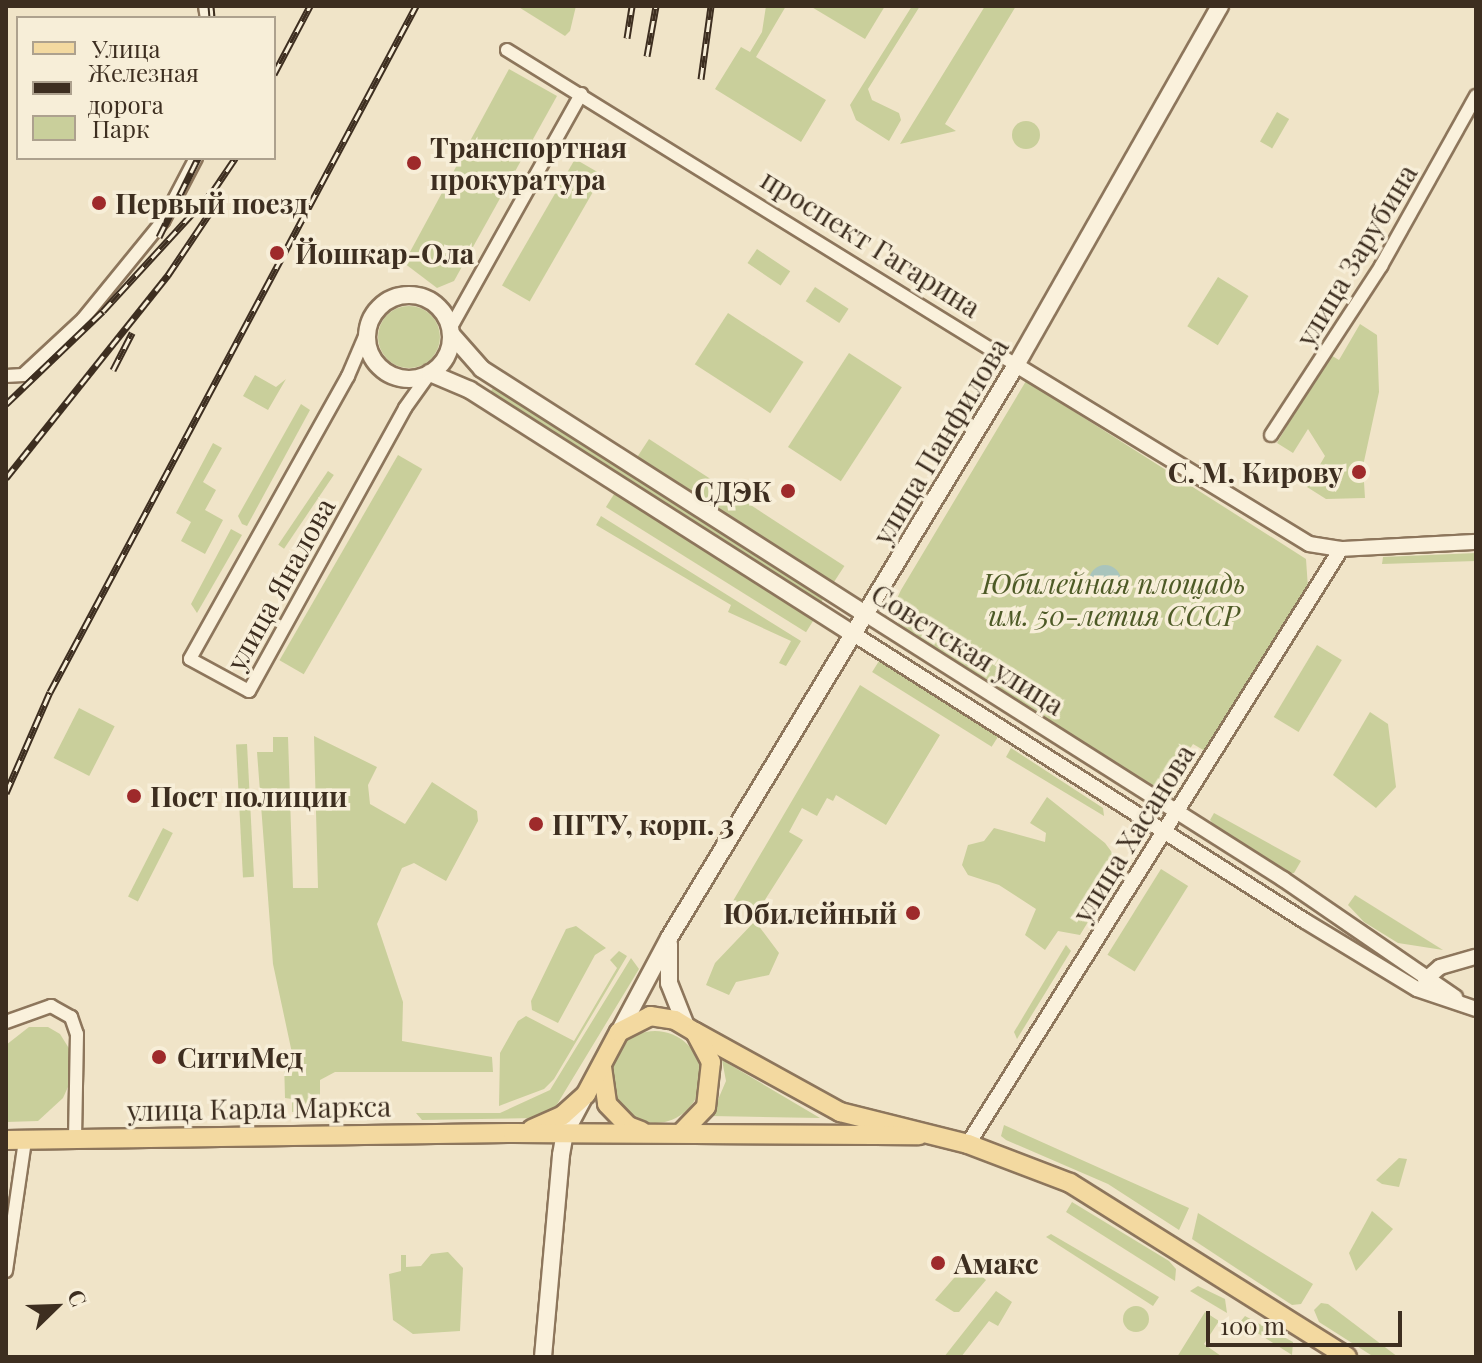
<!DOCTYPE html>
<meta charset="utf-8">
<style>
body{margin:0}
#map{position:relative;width:1482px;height:1363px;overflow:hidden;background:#f0e4c8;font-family:"Playfair Display",serif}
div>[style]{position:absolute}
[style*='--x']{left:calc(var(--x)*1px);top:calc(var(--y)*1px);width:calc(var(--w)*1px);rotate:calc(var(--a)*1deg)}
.green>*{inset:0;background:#c9cf9b;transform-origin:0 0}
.round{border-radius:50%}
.water>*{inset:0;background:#a9c4bc}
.roads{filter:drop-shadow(2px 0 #8d765c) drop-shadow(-2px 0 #8d765c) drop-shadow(0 2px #8d765c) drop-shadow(0 -2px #8d765c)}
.minor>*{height:12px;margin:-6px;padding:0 6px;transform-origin:6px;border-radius:6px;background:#faf1dc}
.tertiary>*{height:14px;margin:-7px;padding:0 7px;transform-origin:7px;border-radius:7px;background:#faf1dc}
.secondary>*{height:16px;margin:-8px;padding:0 8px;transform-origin:8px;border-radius:8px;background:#faf1dc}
.secondary>.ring{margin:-8px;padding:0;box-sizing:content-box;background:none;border:16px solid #faf1dc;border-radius:50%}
.primary>*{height:18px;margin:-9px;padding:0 9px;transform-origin:9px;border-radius:9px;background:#f3d9a0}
.rail>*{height:7px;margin-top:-3.5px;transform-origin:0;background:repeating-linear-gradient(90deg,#f7eed8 0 12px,#3d2e20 0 24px);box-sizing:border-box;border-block:2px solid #3d2e20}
.dots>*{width:22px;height:22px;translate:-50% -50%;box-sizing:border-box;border:4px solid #f7eed8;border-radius:50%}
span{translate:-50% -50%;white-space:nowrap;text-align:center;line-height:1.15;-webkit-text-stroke:7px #f7eed8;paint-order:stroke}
.poi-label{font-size:28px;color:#3d2e20;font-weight:700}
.left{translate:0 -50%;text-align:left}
.right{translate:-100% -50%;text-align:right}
.street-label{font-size:28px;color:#3d2e20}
.park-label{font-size:28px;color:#4d5a26;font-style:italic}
.frame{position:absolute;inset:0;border:8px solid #3d2e20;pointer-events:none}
.legend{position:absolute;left:16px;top:16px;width:260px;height:144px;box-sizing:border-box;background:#f7eed8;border:2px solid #ada18e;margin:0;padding:10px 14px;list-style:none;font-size:24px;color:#3d2e20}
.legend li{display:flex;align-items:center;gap:16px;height:40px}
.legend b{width:40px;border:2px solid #ada18e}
.north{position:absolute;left:16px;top:1267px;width:80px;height:80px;-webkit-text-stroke:6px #f7eed8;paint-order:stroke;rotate:67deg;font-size:22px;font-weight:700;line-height:32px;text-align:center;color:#3d2e20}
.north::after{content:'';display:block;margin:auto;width:28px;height:36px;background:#3d2e20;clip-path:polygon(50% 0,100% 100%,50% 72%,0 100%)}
.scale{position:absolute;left:1206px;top:1311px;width:196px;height:36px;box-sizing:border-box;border:4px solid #3d2e20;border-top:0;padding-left:10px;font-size:24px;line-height:28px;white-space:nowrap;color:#3d2e20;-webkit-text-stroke:6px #f7eed8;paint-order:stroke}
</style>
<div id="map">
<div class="green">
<i style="clip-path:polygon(517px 6px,576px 6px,570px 31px,565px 36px)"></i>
<i style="clip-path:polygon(766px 6px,786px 6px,756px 57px,826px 100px,801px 142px,715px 89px,741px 47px,750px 52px,762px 32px)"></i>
<i style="clip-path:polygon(810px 6px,885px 6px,865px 39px)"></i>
<i style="clip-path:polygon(912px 6px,920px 6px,868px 89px,872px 100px,899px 113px,901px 120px,889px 141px,856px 120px,850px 105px)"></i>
<i style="clip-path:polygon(985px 6px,1016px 6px,945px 124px,956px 131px,900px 144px)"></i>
<i style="clip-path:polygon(509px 69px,557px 96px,454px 281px,437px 288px,404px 263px)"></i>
<i style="left:1277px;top:112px;width:14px;height:34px;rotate:30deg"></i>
<i class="round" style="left:1012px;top:121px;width:28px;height:28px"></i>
<i style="left:575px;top:159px;width:32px;height:146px;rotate:30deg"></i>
<i style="left:757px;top:249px;width:40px;height:17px;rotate:34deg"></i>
<i style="left:1218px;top:277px;width:36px;height:58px;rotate:32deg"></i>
<i style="left:815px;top:287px;width:40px;height:17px;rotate:33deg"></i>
<i class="round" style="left:378px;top:306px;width:62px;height:62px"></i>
<i style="left:728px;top:313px;width:90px;height:61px;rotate:33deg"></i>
<i style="clip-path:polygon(1360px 324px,1377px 335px,1379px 392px,1363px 466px,1365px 498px,1326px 499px,1307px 487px,1325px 456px,1308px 429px,1293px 453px,1277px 443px,1329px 354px,1339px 360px)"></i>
<i style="left:849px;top:353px;width:63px;height:112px;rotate:33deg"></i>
<i style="clip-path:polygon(255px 375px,276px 387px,286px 379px,268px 410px,243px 396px)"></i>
<i style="clip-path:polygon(1026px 381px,1306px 559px,1308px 588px,1205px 751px,1193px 744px,1166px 786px,1152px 785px,900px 627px,896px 617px,894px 605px,901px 590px)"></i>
<i style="clip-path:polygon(494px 387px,823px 599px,821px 603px,490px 392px)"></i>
<i style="clip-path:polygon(301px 404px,310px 410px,247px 526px,242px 524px,238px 516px)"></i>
<i style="left:649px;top:439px;width:233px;height:21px;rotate:33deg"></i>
<i style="clip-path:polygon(213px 443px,222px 448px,203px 482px,216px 490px,205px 510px,223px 520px,205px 554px,181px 541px,191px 522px,176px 513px)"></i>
<i style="left:398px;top:455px;width:28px;height:237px;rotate:30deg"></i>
<i style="left:328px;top:471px;width:7px;height:89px;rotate:34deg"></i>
<i style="left:616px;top:491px;width:236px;height:19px;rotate:32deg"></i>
<i style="clip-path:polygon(601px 516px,801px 641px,786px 666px,779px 663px,791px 641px,728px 612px,731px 605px,596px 525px)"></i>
<i style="clip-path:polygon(231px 529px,242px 535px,197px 613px,191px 604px)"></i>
<i style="clip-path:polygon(1476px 553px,1476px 561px,1382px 564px,1383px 557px)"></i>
<i style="left:1317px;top:645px;width:29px;height:84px;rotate:31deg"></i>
<i style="left:879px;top:661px;width:141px;height:13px;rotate:32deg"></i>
<i style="clip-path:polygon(860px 685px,940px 735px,886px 825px,836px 795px,833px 801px,827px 798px,817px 816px,802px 808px,789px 832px,803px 840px,756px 914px,733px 901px)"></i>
<i style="left:79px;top:708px;width:40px;height:56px;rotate:27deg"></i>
<i style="clip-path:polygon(1370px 712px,1388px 724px,1396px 787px,1376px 808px,1333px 775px)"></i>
<i style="clip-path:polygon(314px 736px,377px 767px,368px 785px,370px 804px,405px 824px,432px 782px,477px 811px,478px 821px,446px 881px,414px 863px,402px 868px,377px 924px,403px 1002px,402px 1041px,492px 1057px,493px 1072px,335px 1072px,320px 1080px,320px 1109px,292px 1112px,292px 1099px,285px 1098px,284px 1060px,292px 1053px,273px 964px,257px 752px,273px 752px,273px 737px,288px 737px,293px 888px,318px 888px)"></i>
<i style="left:247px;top:744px;width:133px;height:11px;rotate:87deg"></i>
<i style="clip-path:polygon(1011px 748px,1103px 808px,1104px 816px,1006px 757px)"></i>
<i style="clip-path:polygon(1047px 797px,1105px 843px,1122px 866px,1080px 935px,1058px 931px,1045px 950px,1025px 935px,1036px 909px,999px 885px,968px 875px,962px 865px,968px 845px,984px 841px,994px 828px,1045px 842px,1046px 833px,1030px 823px)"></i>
<i style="clip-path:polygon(1214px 813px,1301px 861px,1294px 873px,1284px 874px,1222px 834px,1210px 820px)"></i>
<i style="left:163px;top:828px;width:11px;height:77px;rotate:27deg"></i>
<i style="left:1161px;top:869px;width:32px;height:101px;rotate:32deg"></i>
<i style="clip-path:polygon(1355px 895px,1443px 950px,1398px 943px,1364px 922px,1348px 905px)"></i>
<i style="clip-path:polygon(755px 921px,779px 953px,769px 975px,736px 982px,729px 995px,706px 985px,715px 963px)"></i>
<i style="clip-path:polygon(576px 926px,606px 948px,595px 955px,558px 1023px,532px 1010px,531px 1001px,566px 929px)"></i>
<i style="clip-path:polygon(1066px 945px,1071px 951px,1017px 1039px,1014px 1032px)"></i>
<i style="clip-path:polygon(619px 951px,627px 956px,554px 1079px,544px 1089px,499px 1106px,500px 1053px,518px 1021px,526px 1016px,574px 1041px,617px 968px,610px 960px)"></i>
<i style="clip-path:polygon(631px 958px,639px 969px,553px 1111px,536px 1118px,422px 1120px,416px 1113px,500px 1113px,550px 1090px)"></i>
<i style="clip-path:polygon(29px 1027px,48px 1027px,60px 1034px,70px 1050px,72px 1078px,63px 1098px,38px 1121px,6px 1122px,6px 1045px)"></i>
<i class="round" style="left:609px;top:1031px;width:92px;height:92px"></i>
<i style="clip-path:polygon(722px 1060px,820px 1118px,711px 1116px,726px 1081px)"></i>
<i style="clip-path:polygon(1004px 1125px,1189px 1208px,1179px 1230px,1108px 1184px,1006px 1140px,1001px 1136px)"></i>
<i style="clip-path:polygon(1399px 1158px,1407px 1159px,1399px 1187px,1382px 1184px,1376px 1180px)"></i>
<i style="clip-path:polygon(1072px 1202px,1169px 1261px,1176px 1269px,1175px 1281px,1066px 1212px)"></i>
<i style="clip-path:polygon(1372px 1211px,1393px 1229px,1356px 1271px,1349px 1253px)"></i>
<i style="clip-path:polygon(1198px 1213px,1313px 1284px,1301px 1304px,1292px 1305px,1192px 1239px)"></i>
<i style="clip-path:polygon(1051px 1234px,1159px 1297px,1153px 1306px,1046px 1237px)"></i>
<i style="clip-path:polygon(448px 1252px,463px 1268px,460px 1331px,413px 1334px,393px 1320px,389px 1274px,401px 1271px,401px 1255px,406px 1255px,406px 1267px,421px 1266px,431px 1254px)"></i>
<i style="clip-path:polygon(967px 1263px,986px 1280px,959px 1312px,954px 1312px,935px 1300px)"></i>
<i style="clip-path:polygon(1198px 1286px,1225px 1299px,1227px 1313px,1190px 1291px)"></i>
<i style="clip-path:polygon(996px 1291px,1012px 1302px,998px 1326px,989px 1321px,961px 1357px,944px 1357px)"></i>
<i style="clip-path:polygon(1321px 1303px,1328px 1304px,1398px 1357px,1374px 1357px,1319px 1322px,1314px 1310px)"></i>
<i class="round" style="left:1123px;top:1306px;width:26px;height:26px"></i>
<i style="clip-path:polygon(1205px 1312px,1219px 1321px,1204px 1344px,1221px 1356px,1177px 1357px)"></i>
<i style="clip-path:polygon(1245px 1316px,1293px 1342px,1292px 1355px,1240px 1322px)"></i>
</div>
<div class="water">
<i class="round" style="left:1089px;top:565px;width:32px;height:32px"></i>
</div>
<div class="roads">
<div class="minor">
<i style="--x:205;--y:6;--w:12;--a:81"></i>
<i style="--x:507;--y:50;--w:599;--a:31.75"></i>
<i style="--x:451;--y:327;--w:267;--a:-60.8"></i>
<i style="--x:366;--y:334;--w:46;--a:113.2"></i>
<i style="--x:348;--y:376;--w:324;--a:119.2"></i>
<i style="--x:190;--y:659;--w:67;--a:28.5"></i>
<i style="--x:249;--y:691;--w:323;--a:-61.1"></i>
<i style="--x:405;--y:408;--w:43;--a:-54.5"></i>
<i style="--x:6;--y:376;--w:17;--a:-3"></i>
<i style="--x:23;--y:375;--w:82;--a:-43"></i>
<i style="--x:83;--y:319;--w:127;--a:-50.8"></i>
<i style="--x:163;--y:221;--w:71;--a:-62.4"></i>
<i style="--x:1271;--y:435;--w:202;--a:-56.9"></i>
<i style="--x:1381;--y:266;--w:195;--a:-60.8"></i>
<i style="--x:6;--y:1022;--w:48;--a:-19.6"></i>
<i style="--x:51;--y:1006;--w:23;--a:29"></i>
<i style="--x:71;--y:1017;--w:18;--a:71"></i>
<i style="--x:77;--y:1034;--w:105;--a:91.1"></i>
<i style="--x:6;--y:1271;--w:132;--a:-81.7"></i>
</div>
<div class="tertiary">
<i style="--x:1016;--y:365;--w:343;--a:31.4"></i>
<i style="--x:1309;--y:544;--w:32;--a:9"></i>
<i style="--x:1341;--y:549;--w:135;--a:-3"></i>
<i style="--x:867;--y:615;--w:493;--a:32.4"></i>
<i style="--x:1283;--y:879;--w:209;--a:34.5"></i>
<i style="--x:855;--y:635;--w:533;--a:32.44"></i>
<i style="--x:1305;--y:921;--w:131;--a:31.3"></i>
<i style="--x:1417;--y:989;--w:62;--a:18.7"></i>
<i style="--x:1425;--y:980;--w:20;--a:-41"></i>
<i style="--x:1440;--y:967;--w:37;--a:-16"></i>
<i style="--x:968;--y:1144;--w:702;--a:-57.92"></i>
</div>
<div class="secondary">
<i class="ring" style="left:367px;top:295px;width:68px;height:68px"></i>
<i style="--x:452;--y:335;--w:45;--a:48.6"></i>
<i style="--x:482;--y:369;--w:457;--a:32.6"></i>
<i style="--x:430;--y:373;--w:43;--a:23"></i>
<i style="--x:470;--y:390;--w:456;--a:32.5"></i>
<i style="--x:669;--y:944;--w:39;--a:90"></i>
<i style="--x:669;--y:983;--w:46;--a:68.4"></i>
<i style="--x:619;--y:1032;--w:106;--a:-62"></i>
<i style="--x:669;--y:938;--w:670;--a:-58.8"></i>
<i style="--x:1016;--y:365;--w:413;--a:-60.4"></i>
<i style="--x:543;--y:1357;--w:203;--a:-84.9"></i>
<i style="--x:561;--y:1155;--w:22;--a:-80"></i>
<i style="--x:565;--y:1133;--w:38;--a:-62"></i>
</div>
<div class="primary">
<i style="--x:695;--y:1032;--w:166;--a:28.9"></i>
<i style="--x:840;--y:1112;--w:132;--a:14"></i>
<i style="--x:968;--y:1144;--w:109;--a:20.9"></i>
<i style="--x:1070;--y:1183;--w:327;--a:32.1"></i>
<i style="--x:602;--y:1067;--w:37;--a:82"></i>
<i style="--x:607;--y:1104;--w:30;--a:46"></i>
<i style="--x:628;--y:1126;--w:14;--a:21"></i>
<i style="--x:532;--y:1129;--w:34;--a:-24"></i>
<i style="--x:563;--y:1115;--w:31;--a:-42"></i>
<i style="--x:586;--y:1094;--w:70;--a:-62"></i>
<i style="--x:619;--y:1032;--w:35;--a:-27"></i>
<i style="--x:650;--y:1016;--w:25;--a:9"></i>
<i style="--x:675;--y:1020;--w:23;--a:31"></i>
<i style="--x:695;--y:1032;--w:34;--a:62"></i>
<i style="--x:711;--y:1062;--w:45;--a:96.3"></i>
<i style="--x:706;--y:1107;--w:35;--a:134"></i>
<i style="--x:6;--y:1140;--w:507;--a:-0.79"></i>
<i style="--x:513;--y:1133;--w:406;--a:0.3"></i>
</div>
</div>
<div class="rail">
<i style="--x:211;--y:6;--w:12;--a:85"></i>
<i style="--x:627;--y:38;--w:32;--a:-81"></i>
<i style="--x:647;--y:56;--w:51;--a:-79.8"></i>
<i style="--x:274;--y:74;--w:77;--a:-62.1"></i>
<i style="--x:701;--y:79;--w:74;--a:-82.2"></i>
<i style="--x:159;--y:237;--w:88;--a:-63.7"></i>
<i style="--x:113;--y:370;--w:42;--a:-62.8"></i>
<i style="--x:6;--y:404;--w:134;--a:-43.8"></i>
<i style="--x:103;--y:311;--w:163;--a:-47.5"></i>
<i style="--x:213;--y:191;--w:40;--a:-56"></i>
<i style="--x:6;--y:478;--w:260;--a:-51.4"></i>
<i style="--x:168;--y:275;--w:95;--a:-56.1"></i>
<i style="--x:6;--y:793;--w:110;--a:-66.5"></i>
<i style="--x:50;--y:692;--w:778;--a:-61.92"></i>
</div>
<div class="dots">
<i style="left:414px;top:163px;background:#9e2a2b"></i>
<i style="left:99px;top:203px;background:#9e2a2b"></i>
<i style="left:277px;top:253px;background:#9e2a2b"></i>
<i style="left:1359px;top:472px;background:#9e2a2b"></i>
<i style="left:788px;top:491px;background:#9e2a2b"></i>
<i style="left:134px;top:796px;background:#9e2a2b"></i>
<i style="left:536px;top:824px;background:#9e2a2b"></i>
<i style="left:913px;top:913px;background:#9e2a2b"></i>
<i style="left:159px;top:1057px;background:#9e2a2b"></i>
<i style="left:938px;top:1263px;background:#9e2a2b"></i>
</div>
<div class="poi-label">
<span class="left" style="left:430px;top:163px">Транспортная<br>прокуратура</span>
<span class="left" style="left:115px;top:203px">Первый поезд</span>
<span class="left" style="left:295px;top:253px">Йошкар-Ола</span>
<span class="right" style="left:1343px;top:472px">С. М. Кирову</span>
<span class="right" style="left:772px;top:491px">СДЭК</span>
<span class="left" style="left:150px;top:796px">Пост полиции</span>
<span class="left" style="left:552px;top:824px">ПГТУ, корп. 3</span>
<span class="right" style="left:897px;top:913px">Юбилейный</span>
<span class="left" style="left:177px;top:1057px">СитиМед</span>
<span class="left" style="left:954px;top:1263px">Амакс</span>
</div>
<div class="street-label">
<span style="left:871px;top:243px;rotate:32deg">проспект Гагарина</span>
<span style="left:1356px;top:255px;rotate:-59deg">улица Зарубина</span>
<span style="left:940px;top:441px;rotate:-59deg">улица Панфилова</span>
<span style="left:280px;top:584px;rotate:-61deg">улица Яналова</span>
<span style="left:968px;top:649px;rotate:32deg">Советская улица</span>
<span style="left:1133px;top:833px;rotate:-58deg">улица Хасанова</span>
<span style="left:259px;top:1108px;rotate:-1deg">улица Карла Маркса</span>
</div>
<div class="park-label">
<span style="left:1114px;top:599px">Юбилейная площадь<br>им. 50-летия СССР</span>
</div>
<div class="frame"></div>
<ul class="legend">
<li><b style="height:10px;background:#f3d9a0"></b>Улица</li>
<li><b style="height:10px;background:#3d2e20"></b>Железная дорога</li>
<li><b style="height:22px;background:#c9cf9b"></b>Парк</li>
</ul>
<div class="north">С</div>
<div class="scale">100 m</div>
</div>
